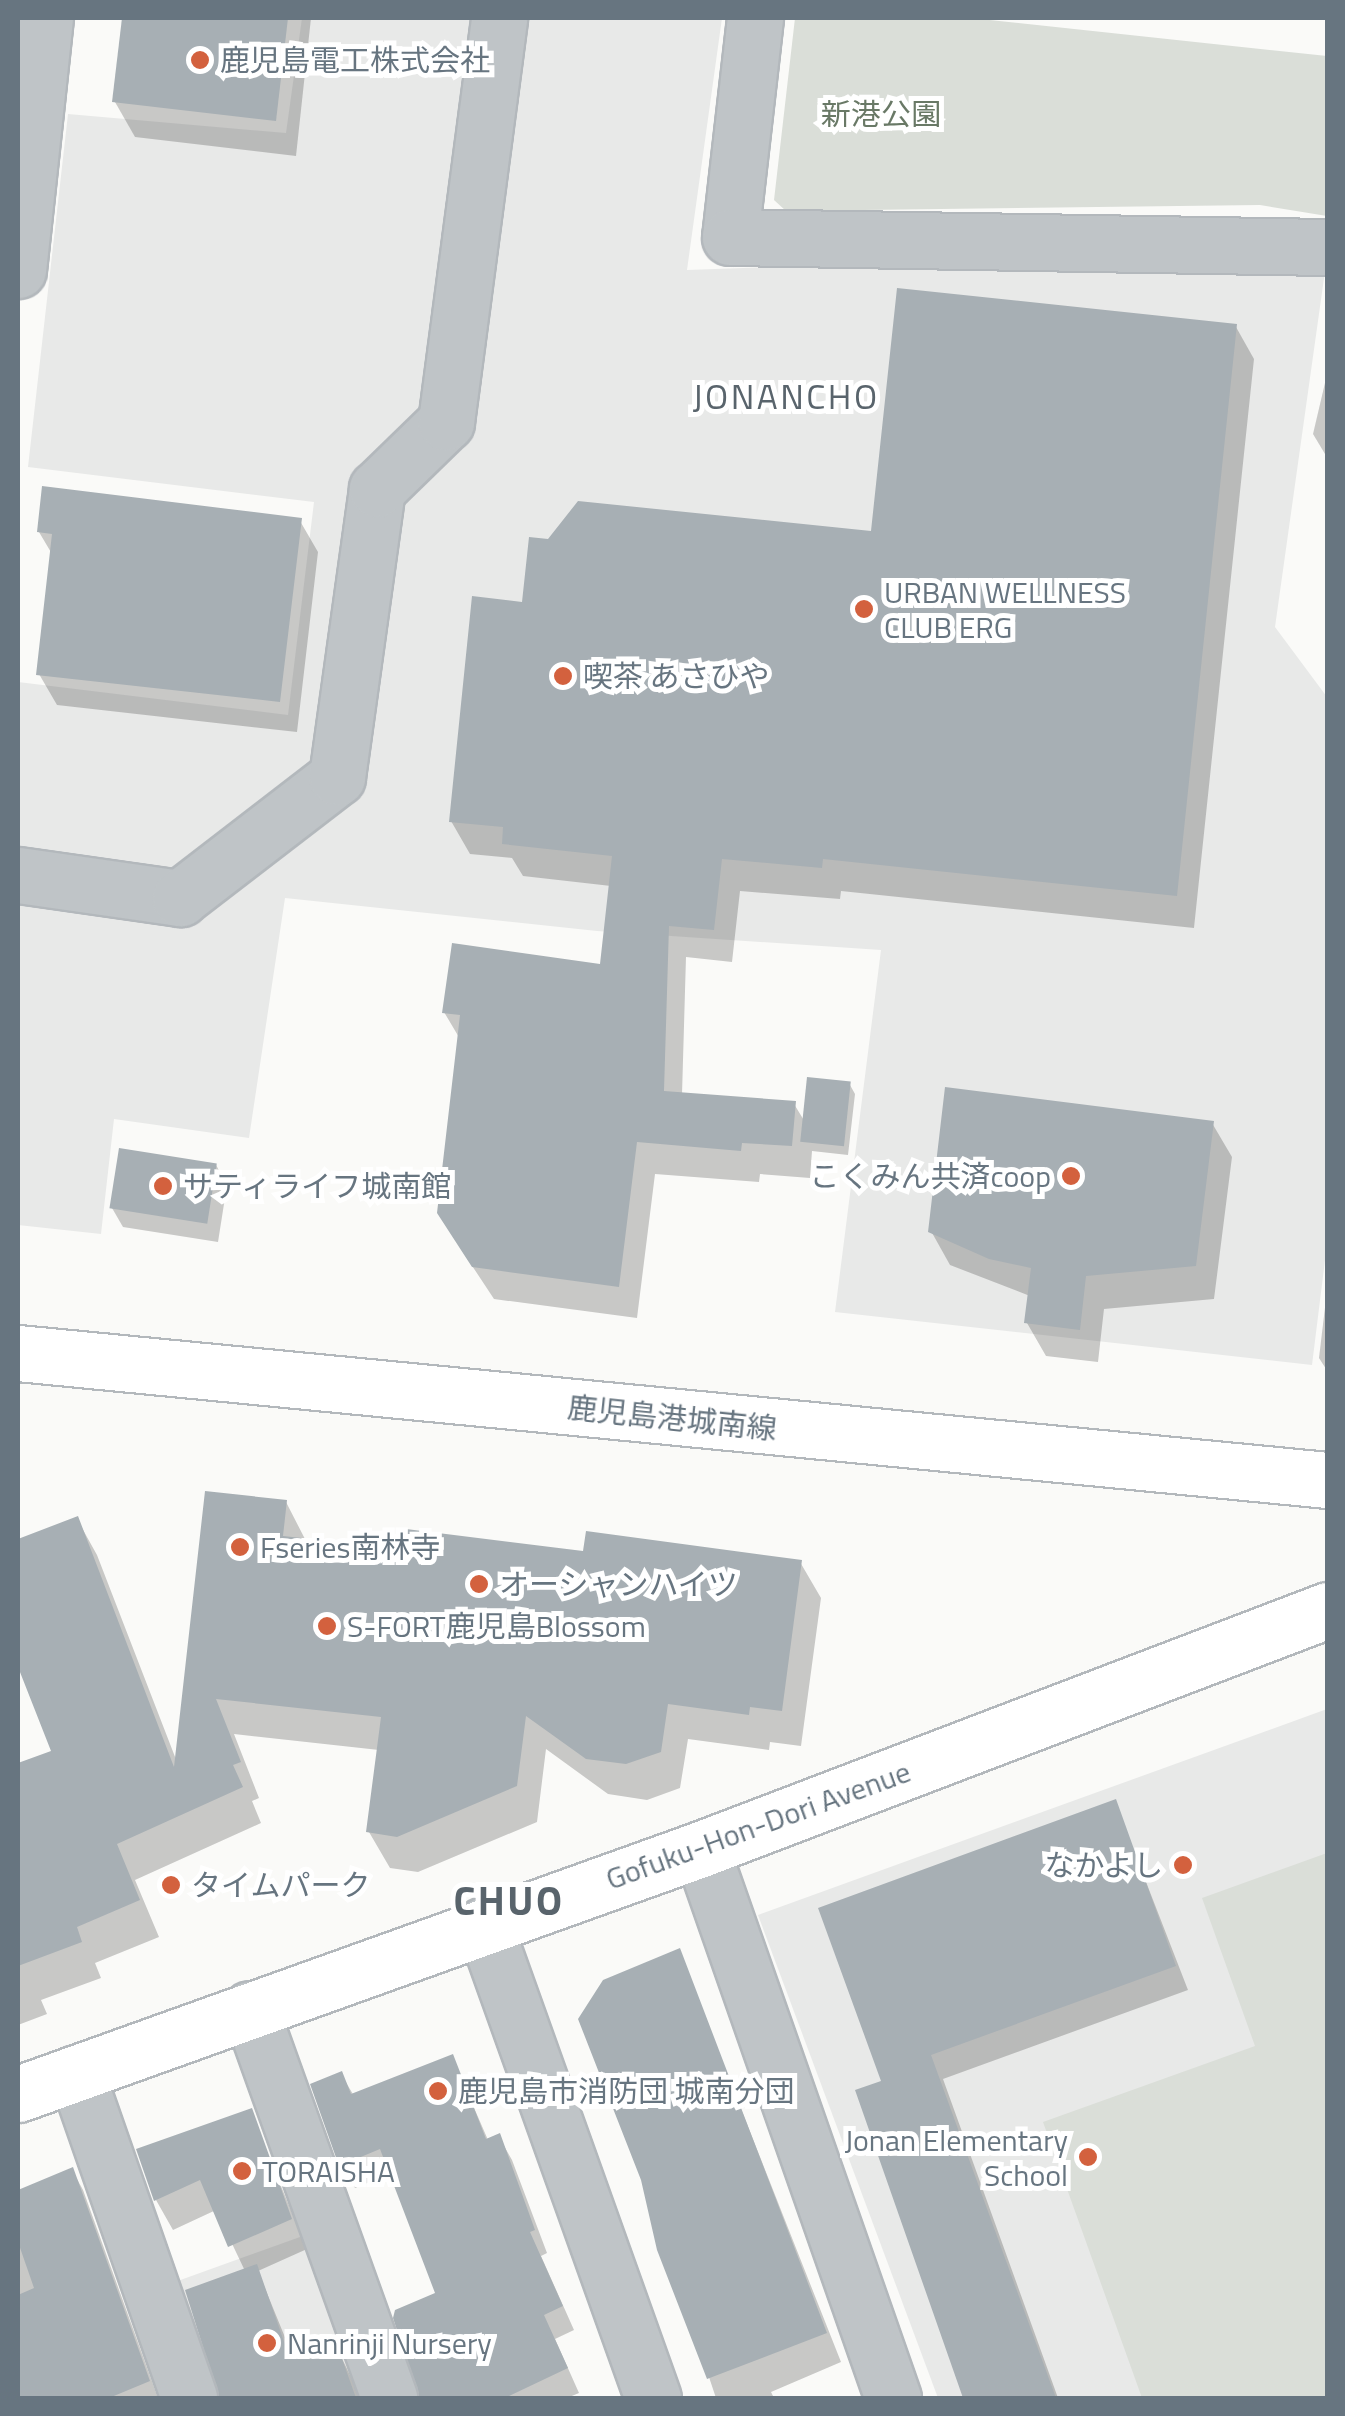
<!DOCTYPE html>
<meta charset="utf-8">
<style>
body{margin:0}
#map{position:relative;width:1345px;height:2416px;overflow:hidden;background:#fafaf8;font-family:"Titillium Web","Noto Sans JP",sans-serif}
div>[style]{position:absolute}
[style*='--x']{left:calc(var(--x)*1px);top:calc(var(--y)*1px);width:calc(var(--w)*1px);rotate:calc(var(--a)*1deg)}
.built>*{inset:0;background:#e8e9e8}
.green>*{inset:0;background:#daded8}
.shadow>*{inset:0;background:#0003}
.building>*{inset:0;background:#a7afb4;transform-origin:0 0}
.roads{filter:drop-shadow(2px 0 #b3b8bc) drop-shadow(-2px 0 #b3b8bc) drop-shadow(0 2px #b3b8bc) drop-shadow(0 -2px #b3b8bc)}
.minor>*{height:55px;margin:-27.5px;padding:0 27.5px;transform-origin:27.5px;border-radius:27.5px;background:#bfc4c7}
.major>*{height:55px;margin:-27.5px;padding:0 27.5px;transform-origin:27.5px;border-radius:27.5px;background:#fff}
.highway>*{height:55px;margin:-27.5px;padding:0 27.5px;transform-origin:27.5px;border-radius:27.5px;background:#fff}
.dots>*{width:28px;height:28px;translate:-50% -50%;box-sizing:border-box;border:5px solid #fff;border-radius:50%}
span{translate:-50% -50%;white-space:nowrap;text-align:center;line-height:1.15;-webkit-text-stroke:10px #fff;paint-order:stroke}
.poi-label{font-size:30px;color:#677580}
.left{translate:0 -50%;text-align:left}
.right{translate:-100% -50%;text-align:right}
.park-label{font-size:30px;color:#697966}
.street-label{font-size:30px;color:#677580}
.quarter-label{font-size:35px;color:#59646c;letter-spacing:2.5px}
.district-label{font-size:40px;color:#59646c;font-weight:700;letter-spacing:2.5px}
.frame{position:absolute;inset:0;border:20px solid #677580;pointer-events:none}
</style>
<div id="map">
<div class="built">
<i style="clip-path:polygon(302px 18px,722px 18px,687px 270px,892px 263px,1326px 264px,1275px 627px,1327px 697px,1328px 1236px,1312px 1365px,835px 1312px,881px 950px,597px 931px,285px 898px,249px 1138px,114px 1119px,101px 1234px,18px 1225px,18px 682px,288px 715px,314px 502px,28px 467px,68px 114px,286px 133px)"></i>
<i style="clip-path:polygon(1327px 1709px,1327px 2398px,938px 2398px,758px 1915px)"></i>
<i style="clip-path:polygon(314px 2232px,372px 2398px,201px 2398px,161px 2287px)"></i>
</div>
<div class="green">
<i style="clip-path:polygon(795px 18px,971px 18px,1327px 56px,1327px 216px,1260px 205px,786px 211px,774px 200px)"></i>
<i style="clip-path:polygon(1327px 1853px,1327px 2398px,1142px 2398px,1043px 2122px,1255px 2046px,1202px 1898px)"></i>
</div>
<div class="shadow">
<i style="clip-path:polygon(125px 18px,311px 18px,296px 156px,135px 137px,115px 102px)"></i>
<i style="clip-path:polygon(1236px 327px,1254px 359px,1194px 928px,841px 891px,840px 899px,740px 891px,732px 962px,686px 957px,682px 1095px,794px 1104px,805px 1122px,850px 1085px,855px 1094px,848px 1155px,812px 1151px,810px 1178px,760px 1174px,759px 1182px,655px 1174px,637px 1318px,494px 1299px,459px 1246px,460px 1039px,444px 1012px,602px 967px,611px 886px,523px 876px,512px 858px,470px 854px,451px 821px,524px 605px,874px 534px)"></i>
<i style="clip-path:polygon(1328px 370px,1328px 459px,1313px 434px)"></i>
<i style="clip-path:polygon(300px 521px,318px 552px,297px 732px,57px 705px,39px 674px,52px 554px,39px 532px)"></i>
<i style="clip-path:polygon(1212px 1123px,1232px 1157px,1214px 1299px,1104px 1309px,1098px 1362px,1046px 1356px,1027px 1323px,1030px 1296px,950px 1265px,931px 1231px)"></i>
<i style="clip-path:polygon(216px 1165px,227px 1185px,218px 1242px,123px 1227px,112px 1208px)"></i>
<i style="clip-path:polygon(1328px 1282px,1328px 1372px,1319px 1358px)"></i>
<i style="clip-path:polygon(286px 1502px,306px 1541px,405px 1552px,800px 1562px,821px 1598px,801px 1746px,770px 1742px,769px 1750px,688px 1739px,680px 1788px,647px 1800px,608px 1794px,546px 1749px,537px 1822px,418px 1872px,390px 1868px,369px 1832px,379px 1750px,234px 1734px,259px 1798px,252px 1801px,261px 1823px,135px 1880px,159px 1937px,95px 1963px,101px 1978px,41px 2000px,47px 2014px,18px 2025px,18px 1766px,54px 1752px,18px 1661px,18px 1542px,77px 1519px,97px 1555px,177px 1762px)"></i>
<i style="clip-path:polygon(1115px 1802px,1188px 1990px,943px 2079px,1058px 2398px,968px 2398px,859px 2092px,884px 2082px)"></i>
<i style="clip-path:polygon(679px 1952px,841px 2362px,771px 2392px,774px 2398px,716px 2398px,643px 2180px)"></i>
<i style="clip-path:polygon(452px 2057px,488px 2140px,499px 2137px,512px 2160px,547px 2253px,541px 2256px,574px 2330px,555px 2339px,579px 2393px,567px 2398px,419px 2398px,438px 2295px,392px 2173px,355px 2188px,342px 2165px,341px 2074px,354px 2096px)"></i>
<i style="clip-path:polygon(250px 2111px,307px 2249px,258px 2271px,293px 2357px,334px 2342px,361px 2398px,221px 2398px,188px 2292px,245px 2271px,216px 2210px,173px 2230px,156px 2200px)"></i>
<i style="clip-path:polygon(72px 2170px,83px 2190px,158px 2398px,18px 2398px,18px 2191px)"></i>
</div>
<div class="building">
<i style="clip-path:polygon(122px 18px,288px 18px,276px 121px,112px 102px)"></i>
<i style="clip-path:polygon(897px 288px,1237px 324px,1177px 896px,823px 859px,822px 868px,722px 859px,714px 930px,669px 926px,664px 1091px,796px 1101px,792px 1146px,742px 1143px,741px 1151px,637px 1142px,619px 1287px,472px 1267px,437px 1213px,460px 1015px,442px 1013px,452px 943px,600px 964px,612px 856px,502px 844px,503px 827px,449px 822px,472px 596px,522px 602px,529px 537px,548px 539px,578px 501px,871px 531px)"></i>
<i style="clip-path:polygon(42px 486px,302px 518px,280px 702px,36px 675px,52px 534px,37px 532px)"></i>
<i style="left:807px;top:1077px;width:44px;height:65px;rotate:6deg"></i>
<i style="clip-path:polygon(945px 1087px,1214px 1121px,1196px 1266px,1086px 1276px,1080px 1330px,1024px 1323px,1031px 1268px,989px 1259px,928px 1232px)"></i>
<i style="left:119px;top:1148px;width:99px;height:61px;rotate:9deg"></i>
<i style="clip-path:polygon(205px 1491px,287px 1500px,283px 1536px,403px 1549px,406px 1529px,583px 1551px,586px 1531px,802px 1560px,782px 1711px,750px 1707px,749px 1715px,668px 1704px,661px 1752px,626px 1764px,586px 1759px,526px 1716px,517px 1786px,397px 1837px,366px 1832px,381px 1717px,216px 1699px,241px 1762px,233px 1765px,243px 1787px,117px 1844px,140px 1900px,77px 1927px,82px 1942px,18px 1966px,18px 1763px,51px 1751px,18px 1667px,18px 1539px,78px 1516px,174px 1767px)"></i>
<i style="clip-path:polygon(1116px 1799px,1176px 1966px,931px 2055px,1056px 2398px,963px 2398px,855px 2090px,881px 2081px,818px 1908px)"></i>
<i style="clip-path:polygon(680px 1948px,827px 2333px,707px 2379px,657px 2250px,641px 2180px,578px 2019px,603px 1980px)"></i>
<i style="clip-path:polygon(453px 2054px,486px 2139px,500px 2133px,535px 2230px,530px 2232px,563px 2306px,544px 2315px,568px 2368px,505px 2398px,419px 2398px,393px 2318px,395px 2310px,435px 2293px,380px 2149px,339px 2166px,310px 2084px,342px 2071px,351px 2094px)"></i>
<i style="clip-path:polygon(252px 2108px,292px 2219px,228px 2247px,200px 2180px,154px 2201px,136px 2149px)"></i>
<i style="clip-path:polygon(73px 2167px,150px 2381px,109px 2398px,18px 2398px,18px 2295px,34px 2288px,18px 2242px,18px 2190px)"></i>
<i style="clip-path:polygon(257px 2264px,289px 2356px,335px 2339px,356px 2398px,219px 2398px,185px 2290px)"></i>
</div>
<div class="roads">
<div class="minor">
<i style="--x:755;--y:18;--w:220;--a:96.5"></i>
<i style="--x:730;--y:237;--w:598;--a:0.96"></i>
<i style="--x:18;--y:270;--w:253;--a:-83.9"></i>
<i style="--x:18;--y:875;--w:164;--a:8.1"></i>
<i style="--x:180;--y:898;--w:198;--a:-37.6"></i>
<i style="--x:337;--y:777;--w:291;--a:-82.1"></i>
<i style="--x:377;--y:489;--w:96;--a:-44.2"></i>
<i style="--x:446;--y:422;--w:407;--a:-82.5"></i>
<i style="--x:701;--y:1849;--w:582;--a:70.72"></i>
<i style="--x:484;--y:1925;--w:502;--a:70.34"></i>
<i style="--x:250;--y:2009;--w:413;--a:70.3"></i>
<i style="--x:76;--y:2073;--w:344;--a:70.8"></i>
</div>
<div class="major">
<i style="--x:18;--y:1353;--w:1316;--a:5.54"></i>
</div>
<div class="highway">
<i style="--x:18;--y:2094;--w:726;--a:-19.73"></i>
<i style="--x:701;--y:1849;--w:671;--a:-20.87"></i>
</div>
</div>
<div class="dots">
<i style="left:200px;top:60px;background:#d3613e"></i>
<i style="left:864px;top:609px;background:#d3613e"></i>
<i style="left:563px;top:676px;background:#d3613e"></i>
<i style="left:1071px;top:1176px;background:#d3613e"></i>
<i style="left:163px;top:1186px;background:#d3613e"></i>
<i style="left:240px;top:1547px;background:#d3613e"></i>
<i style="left:479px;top:1584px;background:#d3613e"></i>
<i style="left:327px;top:1626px;background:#d3613e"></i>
<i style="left:1183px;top:1865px;background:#d3613e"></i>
<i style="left:171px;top:1885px;background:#d3613e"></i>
<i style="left:438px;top:2091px;background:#d3613e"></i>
<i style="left:1088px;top:2157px;background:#d3613e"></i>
<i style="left:242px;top:2171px;background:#d3613e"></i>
<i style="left:267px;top:2343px;background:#d3613e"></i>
</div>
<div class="poi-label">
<span class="left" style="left:220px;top:60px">鹿児島電工株式会社</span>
<span class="left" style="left:884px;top:609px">URBAN WELLNESS<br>CLUB ERG</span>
<span class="left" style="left:583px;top:676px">喫茶 あさひや</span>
<span class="right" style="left:1051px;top:1176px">こくみん共済coop</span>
<span class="left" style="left:183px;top:1186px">サティライフ城南館</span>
<span class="left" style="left:260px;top:1547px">Fseries南林寺</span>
<span class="left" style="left:499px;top:1584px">オーシャンハイツ</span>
<span class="left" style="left:347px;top:1626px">S-FORT鹿児島Blossom</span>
<span class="right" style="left:1163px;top:1865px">なかよし</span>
<span class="left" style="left:191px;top:1885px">タイムパーク</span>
<span class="left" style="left:458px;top:2091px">鹿児島市消防団 城南分団</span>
<span class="right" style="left:1068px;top:2157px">Jonan Elementary<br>School</span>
<span class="left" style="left:262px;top:2171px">TORAISHA</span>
<span class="left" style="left:287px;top:2343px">Nanrinji Nursery</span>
</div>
<div class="park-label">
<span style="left:881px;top:114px">新港公園</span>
</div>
<div class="street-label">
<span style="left:672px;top:1418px;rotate:6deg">鹿児島港城南線</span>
<span style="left:758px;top:1825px;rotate:-20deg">Gofuku-Hon-Dori Avenue</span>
</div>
<div class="quarter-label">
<span style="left:786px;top:396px">JONANCHO</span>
</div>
<div class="district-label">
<span style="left:509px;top:1901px">CHUO</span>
</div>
<div class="frame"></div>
</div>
